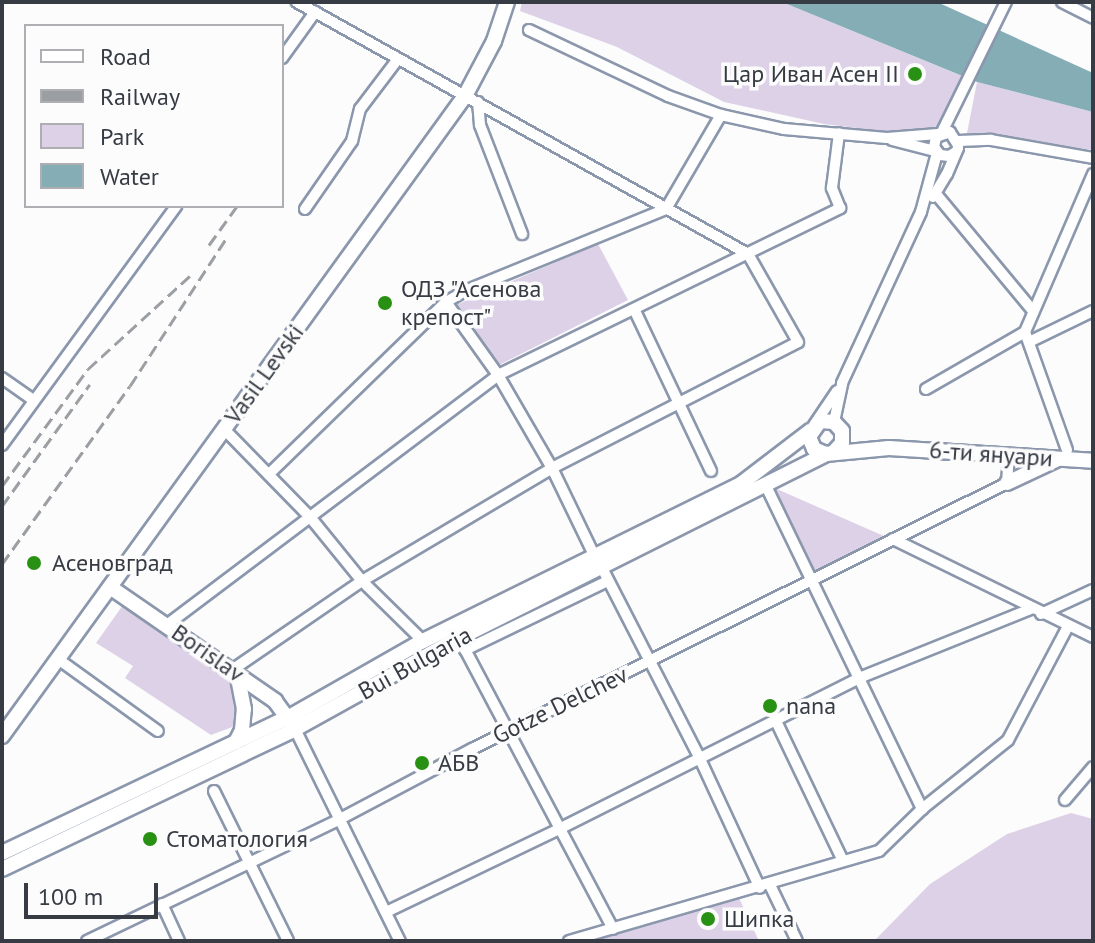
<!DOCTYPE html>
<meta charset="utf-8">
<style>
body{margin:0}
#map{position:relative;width:1095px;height:943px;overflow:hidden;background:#fcfcfc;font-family:"PT Sans",sans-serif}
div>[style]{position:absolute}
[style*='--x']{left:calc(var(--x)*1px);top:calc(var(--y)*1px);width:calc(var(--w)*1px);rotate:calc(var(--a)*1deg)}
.green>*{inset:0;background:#ddd1e7}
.water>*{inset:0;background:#84adb6}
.roads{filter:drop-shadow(2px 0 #8b97ac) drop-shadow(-2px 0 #8b97ac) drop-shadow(0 2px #8b97ac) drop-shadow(0 -2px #8b97ac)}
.minor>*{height:10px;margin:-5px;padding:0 5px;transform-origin:5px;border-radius:5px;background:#fff}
.secondary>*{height:14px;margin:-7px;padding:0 7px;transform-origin:7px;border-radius:7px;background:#fff}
.rail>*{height:3px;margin-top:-1.5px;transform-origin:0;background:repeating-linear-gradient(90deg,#9b9ea2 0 12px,transparent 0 18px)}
.dots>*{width:22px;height:22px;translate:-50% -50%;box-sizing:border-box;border:4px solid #fcfcfc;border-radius:50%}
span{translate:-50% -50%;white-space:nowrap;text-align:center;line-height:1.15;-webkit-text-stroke:7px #fcfcfc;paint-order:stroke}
.poi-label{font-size:24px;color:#363b44}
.right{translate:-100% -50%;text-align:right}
.left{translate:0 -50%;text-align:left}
.street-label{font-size:24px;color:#363b44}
.frame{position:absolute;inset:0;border:4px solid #363b44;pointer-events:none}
.legend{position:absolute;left:24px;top:24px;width:260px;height:184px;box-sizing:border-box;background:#fcfcfc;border:2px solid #adafb2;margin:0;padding:10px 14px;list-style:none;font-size:24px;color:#363b44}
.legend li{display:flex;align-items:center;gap:16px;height:40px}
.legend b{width:40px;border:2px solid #adafb2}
.scale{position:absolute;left:24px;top:883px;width:134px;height:36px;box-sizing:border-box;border:4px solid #363b44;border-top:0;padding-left:10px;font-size:24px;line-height:28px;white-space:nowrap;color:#363b44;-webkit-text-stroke:6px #fcfcfc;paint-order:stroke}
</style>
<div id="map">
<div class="green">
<i style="clip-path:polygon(522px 2px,782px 2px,962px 76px,937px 132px,914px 135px,824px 124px,724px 102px,617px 47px,520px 11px)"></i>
<i style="clip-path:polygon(977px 82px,1093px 112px,1093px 150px,967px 133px)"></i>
<i style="clip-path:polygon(598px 244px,628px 300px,497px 366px,456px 305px)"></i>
<i style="clip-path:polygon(770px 486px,886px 537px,814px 574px)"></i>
<i style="clip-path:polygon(123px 605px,232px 678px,235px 726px,211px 735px,125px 678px,133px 666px,96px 643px)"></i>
<i style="clip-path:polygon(1071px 813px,1093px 819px,1093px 941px,874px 941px,930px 884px,1007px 834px)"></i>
<i style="clip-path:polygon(739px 898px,759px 941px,594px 941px)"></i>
</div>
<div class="water">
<i style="clip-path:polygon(782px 2px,937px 2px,1093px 73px,1093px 112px,977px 82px)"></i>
</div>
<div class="roads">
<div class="minor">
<i style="--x:1062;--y:2;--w:35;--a:27"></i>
<i style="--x:529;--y:30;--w:154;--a:25.4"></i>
<i style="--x:668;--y:96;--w:56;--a:19.7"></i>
<i style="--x:721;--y:115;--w:65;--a:12.5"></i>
<i style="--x:784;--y:129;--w:103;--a:5"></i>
<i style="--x:887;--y:138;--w:51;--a:-4.5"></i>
<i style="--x:282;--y:58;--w:57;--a:-54.3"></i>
<i style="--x:478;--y:102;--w:23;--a:85"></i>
<i style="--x:480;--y:125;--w:117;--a:68.9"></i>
<i style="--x:942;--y:132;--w:145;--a:-63.8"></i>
<i style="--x:892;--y:140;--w:44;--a:14.3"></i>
<i style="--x:958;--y:141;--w:33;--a:-2"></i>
<i style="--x:991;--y:140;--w:104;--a:10"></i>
<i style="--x:936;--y:194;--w:152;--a:50.3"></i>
<i style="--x:933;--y:197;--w:27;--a:-59"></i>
<i style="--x:947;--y:174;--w:28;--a:-67"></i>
<i style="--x:958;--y:148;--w:3;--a:-90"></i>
<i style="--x:958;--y:145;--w:15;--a:-122"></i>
<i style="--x:950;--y:132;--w:15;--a:160"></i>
<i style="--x:936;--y:137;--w:10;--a:101"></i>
<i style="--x:934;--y:147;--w:10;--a:53"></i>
<i style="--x:940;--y:155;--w:9;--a:6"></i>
<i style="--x:949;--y:156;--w:8;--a:-30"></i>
<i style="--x:305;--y:209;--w:83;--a:-55.3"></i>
<i style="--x:352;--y:141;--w:33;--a:-76"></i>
<i style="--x:360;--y:109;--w:63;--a:-52.8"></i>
<i style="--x:446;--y:302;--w:90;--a:54.5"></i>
<i style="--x:498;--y:375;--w:108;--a:59.9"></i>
<i style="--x:552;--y:468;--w:97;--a:64.2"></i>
<i style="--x:635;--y:311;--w:177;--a:64.6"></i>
<i style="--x:1029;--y:342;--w:71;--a:-25.8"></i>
<i style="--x:2;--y:378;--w:38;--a:35"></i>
<i style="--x:926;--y:389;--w:114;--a:-29.9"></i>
<i style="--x:834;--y:422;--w:40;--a:-78"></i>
<i style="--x:842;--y:383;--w:188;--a:-65.2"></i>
<i style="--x:921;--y:212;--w:61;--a:-74.8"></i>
<i style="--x:814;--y:425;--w:41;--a:-55.9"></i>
<i style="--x:224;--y:429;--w:123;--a:45.7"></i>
<i style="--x:310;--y:517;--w:82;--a:50.9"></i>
<i style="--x:362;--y:581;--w:86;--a:44.5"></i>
<i style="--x:2;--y:445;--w:296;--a:-53.9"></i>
<i style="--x:1067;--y:450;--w:125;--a:-109.6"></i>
<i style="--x:1025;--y:332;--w:172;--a:-66.7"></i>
<i style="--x:269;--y:474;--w:247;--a:-44.2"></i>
<i style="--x:446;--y:302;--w:22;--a:-30"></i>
<i style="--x:465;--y:291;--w:217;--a:-22.2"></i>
<i style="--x:666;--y:209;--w:109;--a:-59.7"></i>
<i style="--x:766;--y:486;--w:359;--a:64.2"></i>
<i style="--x:893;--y:539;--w:223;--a:26.1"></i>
<i style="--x:601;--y:566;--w:217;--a:62.8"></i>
<i style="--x:700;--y:759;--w:142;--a:65.1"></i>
<i style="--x:1041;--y:614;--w:57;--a:-24.8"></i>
<i style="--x:168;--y:624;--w:413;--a:-37"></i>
<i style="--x:498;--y:375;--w:381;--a:-26"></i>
<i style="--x:840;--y:208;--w:22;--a:-112"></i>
<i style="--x:832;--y:188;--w:55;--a:-82.7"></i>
<i style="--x:459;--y:638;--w:329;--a:62.1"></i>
<i style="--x:465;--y:650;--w:159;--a:-25.8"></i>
<i style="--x:58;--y:659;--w:123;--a:35.8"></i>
<i style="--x:232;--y:670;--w:158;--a:-34.4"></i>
<i style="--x:362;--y:581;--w:221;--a:-30.7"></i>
<i style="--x:552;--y:468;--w:276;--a:-27.1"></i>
<i style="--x:798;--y:342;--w:101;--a:-119.6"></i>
<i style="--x:748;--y:254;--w:517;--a:-150.81"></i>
<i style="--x:775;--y:719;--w:157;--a:64.4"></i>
<i style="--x:295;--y:729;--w:237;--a:63.7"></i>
<i style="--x:214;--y:791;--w:167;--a:63.7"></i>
<i style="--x:1065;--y:800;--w:43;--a:-49.7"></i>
<i style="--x:770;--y:885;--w:62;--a:64.3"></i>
<i style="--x:162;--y:904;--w:41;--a:65.3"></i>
<i style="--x:386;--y:912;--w:194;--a:-25.6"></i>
<i style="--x:561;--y:828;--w:334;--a:-26.7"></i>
<i style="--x:859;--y:678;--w:185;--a:-21.9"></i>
<i style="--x:87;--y:941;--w:279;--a:-25.7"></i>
<i style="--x:338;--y:820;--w:152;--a:-27.9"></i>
<i style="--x:472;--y:749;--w:597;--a:-26.44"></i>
<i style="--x:1007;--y:483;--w:29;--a:-86"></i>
<i style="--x:569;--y:941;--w:323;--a:-16.2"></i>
<i style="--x:879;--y:851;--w:60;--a:-44.3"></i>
<i style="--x:922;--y:809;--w:110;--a:-38.7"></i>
<i style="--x:1008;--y:740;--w:129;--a:-62.2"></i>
</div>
<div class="secondary">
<i style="--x:833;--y:453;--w:13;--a:-48"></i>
<i style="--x:842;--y:443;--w:12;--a:-90"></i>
<i style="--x:842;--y:431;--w:12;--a:-132"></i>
<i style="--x:834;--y:422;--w:14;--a:-176"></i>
<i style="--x:820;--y:421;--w:19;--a:125"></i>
<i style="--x:809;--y:437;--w:13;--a:67"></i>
<i style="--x:814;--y:449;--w:13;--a:23"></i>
<i style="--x:826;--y:454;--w:63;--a:-5.4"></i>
<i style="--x:889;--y:448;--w:204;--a:3.6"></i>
<i style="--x:1007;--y:483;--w:56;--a:-25.2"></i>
<i style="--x:110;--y:587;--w:201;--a:34.6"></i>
<i style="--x:275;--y:701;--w:31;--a:54"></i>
<i style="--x:2;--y:736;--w:790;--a:-54.12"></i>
<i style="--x:465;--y:96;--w:62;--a:-62.2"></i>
<i style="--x:494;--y:41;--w:41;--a:-71.6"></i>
<i style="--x:236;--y:742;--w:13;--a:-63"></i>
<i style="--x:242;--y:730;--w:21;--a:-85"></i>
<i style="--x:244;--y:709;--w:37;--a:-101"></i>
<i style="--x:2;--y:853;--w:318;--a:-25.4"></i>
<i style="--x:289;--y:717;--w:154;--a:-29.6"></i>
<i style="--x:423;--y:641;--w:356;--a:-26.3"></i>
<i style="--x:742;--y:483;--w:86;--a:-37.4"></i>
<i style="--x:2;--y:869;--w:325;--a:-25.5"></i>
<i style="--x:295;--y:729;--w:188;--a:-29"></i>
<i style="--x:459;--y:638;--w:411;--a:-26.6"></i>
</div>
</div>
<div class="rail">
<i style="--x:209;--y:245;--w:48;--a:-54.3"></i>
<i style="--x:2;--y:486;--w:145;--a:-53.7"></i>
<i style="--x:88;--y:369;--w:138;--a:-42.4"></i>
<i style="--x:2;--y:506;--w:150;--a:-54.2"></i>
<i style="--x:2;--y:564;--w:219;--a:-54.3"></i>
<i style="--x:130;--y:386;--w:176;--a:-56.9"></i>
</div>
<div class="dots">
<i style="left:915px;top:74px;background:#289013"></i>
<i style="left:385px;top:303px;background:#289013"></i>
<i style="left:34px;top:563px;background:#289013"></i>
<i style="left:770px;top:706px;background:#289013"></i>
<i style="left:422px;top:763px;background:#289013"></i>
<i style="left:150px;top:839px;background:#289013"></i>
<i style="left:708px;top:919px;background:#289013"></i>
</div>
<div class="poi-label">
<span class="right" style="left:899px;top:74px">Цар Иван Асен II</span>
<span class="left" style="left:401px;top:303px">ОДЗ "Асенова<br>крепост"</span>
<span class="left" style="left:52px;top:563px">Асеновград</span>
<span class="left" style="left:786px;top:706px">nana</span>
<span class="left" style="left:438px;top:763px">АБВ</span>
<span class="left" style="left:166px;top:839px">Стоматология</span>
<span class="left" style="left:724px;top:919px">Шипка</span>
</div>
<div class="street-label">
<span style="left:264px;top:374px;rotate:-54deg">Vasil Levski</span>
<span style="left:991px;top:454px;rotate:4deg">6-ти януари</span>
<span style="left:208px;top:653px;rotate:35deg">Borislav</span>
<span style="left:415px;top:663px;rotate:-29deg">Bui Bulgaria</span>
<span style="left:560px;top:705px;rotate:-26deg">Gotze Delchev</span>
</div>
<div class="frame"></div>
<ul class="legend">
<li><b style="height:10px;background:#fff"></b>Road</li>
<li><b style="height:10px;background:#9b9ea2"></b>Railway</li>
<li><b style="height:22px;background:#ddd1e7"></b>Park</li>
<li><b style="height:22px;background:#84adb6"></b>Water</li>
</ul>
<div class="scale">100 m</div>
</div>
